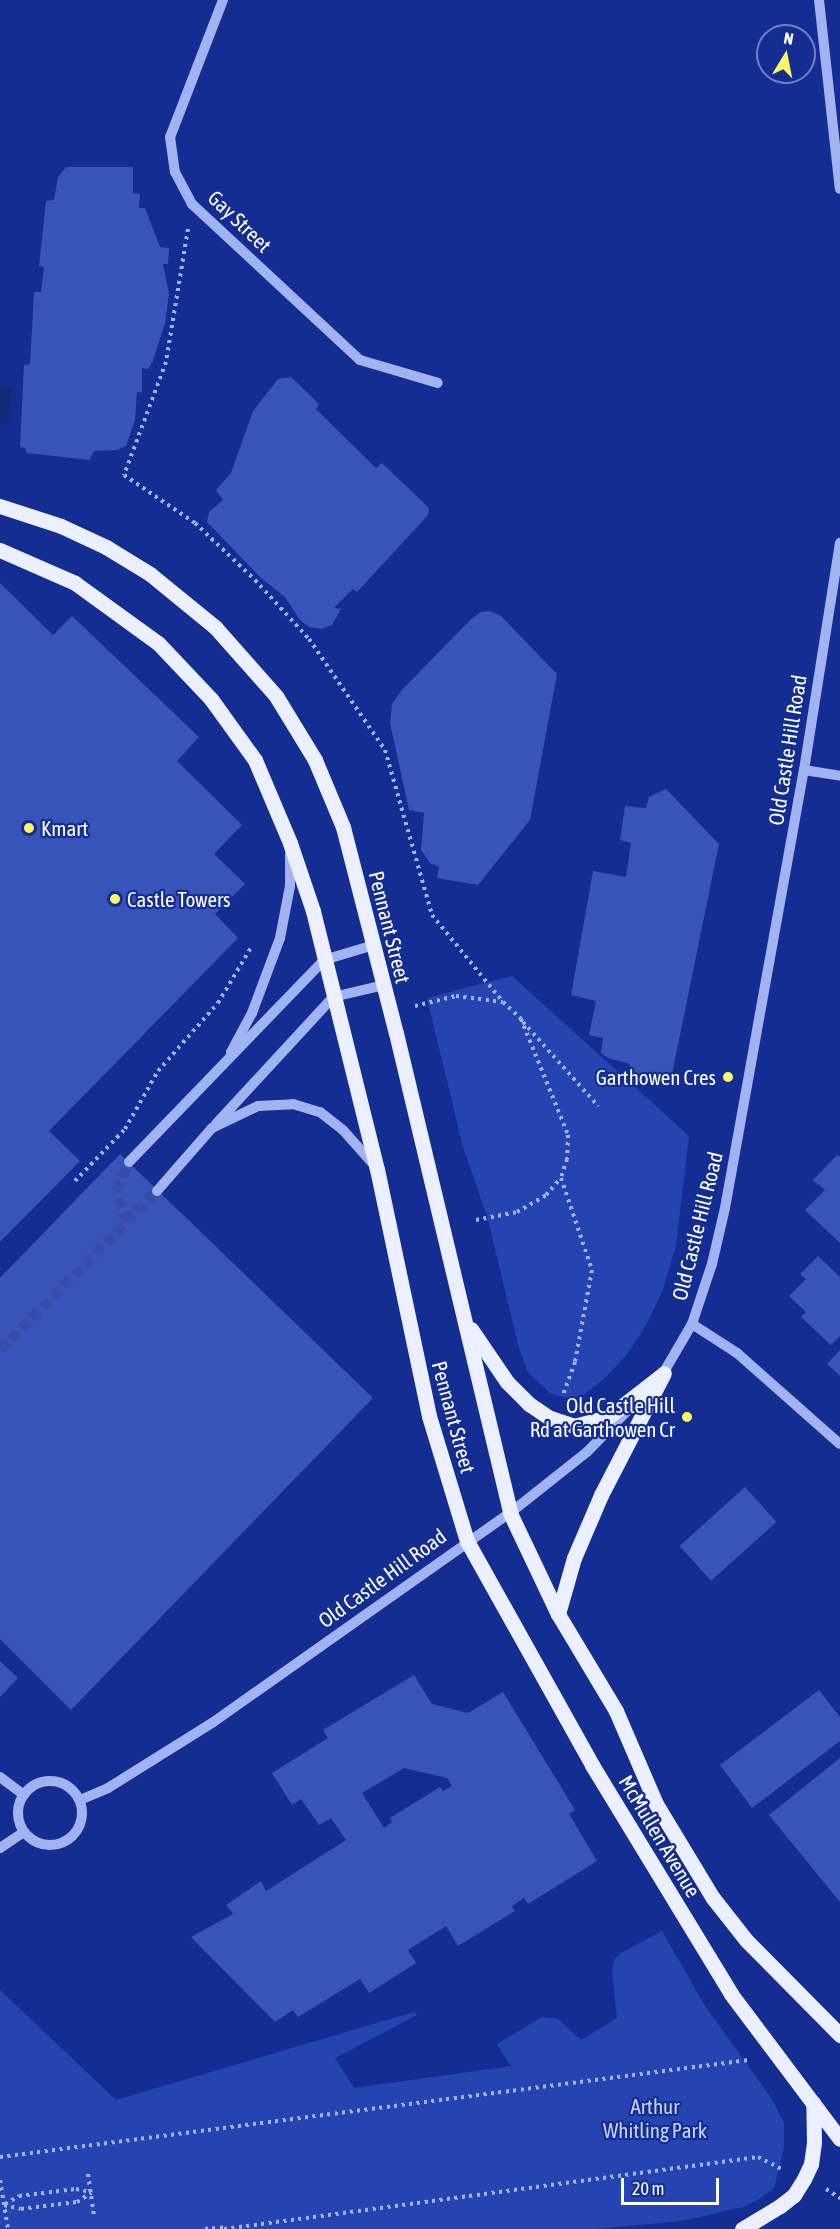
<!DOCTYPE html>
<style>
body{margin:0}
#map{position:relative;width:840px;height:2229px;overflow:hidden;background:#142d92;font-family:"Asap Condensed",sans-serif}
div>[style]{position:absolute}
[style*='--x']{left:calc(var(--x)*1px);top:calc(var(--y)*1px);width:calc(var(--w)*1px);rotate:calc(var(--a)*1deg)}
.green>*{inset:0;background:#2644b1}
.water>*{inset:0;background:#162976}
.building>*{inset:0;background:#3853b9;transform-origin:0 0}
.minor-tunnel>*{height:10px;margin-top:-5px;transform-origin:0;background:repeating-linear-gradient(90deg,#374ca2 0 10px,transparent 0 15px)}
.path>*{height:4px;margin-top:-2px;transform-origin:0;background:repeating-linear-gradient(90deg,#a1b3f1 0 3px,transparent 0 7.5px)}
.minor>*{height:10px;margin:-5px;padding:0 5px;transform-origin:5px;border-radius:5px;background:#a1b3f1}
.minor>.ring{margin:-5px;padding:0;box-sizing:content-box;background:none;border:10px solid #a1b3f1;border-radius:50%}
.major>*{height:15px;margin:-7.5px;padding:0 7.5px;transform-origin:7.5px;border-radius:7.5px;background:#ecefff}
.dots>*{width:16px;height:16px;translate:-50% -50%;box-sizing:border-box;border:3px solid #142d92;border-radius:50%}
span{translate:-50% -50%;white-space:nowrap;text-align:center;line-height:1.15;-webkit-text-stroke:4.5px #142d92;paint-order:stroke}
.street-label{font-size:21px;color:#fff}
.poi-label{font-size:21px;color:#fff}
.left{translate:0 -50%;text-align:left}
.right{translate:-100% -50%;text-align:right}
.park-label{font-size:21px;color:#c8d4fc}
.north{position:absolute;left:756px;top:24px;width:60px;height:60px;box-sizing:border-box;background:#142d92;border:2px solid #7281be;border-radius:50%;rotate:10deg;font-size:16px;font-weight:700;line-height:24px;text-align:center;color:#fff}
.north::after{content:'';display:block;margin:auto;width:21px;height:27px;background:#fff662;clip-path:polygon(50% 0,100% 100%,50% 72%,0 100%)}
.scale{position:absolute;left:621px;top:2178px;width:98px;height:27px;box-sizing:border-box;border:3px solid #fff;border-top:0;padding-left:8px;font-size:18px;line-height:21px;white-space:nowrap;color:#fff;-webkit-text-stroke:4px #142d92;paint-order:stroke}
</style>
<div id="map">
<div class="green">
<i style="clip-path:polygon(512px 976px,689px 1136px,676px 1245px,663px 1289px,648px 1322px,628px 1353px,607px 1376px,585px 1394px,572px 1399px,551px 1394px,527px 1371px,519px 1348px,487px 1216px,463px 1147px,427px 998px)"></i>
<i style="clip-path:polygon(662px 1931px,705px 2006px,772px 2099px,784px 2123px,784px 2147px,774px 2188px,759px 2199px,743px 2207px,682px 2221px,595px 2229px,0 2229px,0 1990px,116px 2100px,414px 2012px,417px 2015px,335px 2058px,354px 2088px,511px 2066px,497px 2044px,542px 2017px,558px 2019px,581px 2040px,617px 2018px,612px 1970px,614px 1960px,621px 1953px)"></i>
</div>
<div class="water">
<i style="clip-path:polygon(0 386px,12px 388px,8px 424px,0 423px)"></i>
</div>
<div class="building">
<i style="clip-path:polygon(66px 167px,133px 167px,133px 193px,140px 194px,139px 208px,145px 208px,160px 247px,169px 248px,168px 264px,163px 264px,169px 294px,165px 323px,153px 361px,148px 369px,142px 368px,142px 393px,137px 392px,135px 420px,126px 446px,117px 450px,94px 451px,89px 460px,27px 453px,25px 448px,20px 447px,24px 365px,30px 364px,34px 292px,41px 292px,44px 267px,39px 266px,46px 201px,54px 200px,58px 177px)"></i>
<i style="clip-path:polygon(291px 377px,319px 404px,316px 409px,376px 468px,382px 463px,429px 508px,428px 515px,418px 526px,357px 592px,353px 589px,334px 608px,341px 609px,332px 625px,321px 629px,309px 627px,300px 620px,285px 597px,261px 578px,207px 522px,209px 512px,223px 500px,216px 490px,231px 473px,253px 411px,278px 379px)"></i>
<i style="clip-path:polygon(0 583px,53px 635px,72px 616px,199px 737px,177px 761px,242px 825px,214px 854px,245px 884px,215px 914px,238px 938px,49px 1131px,80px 1161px,0 1242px)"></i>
<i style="clip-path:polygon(489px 611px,500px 615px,557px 674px,530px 820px,478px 885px,437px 878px,439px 867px,430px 863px,421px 850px,424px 813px,409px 810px,390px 723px,392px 704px,402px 690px,471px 619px,481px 612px)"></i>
<i style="clip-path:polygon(666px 789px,719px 844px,670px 1084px,628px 1077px,630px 1064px,608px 1058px,601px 1053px,603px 1038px,589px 1035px,596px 1001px,571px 995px,593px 871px,626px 877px,631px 843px,620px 840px,625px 806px,646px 808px,649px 797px)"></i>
<i style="clip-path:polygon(120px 1154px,373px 1398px,71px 1710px,0 1639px,0 1278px)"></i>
<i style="clip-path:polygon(837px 1155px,840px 1157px,840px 1243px,805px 1210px,825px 1190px,813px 1180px)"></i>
<i style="clip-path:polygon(818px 1256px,840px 1277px,840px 1336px,831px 1345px,801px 1317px,806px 1312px,789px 1296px,806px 1279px,800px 1274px)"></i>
<i style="clip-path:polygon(840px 1350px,840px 1376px,827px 1364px)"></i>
<i style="left:745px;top:1487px;width:47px;height:88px;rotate:48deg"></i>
<i style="clip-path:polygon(0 1661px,18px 1678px,0 1697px)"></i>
<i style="clip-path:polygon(evenodd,414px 1675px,432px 1704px,468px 1713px,503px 1692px,575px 1810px,569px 1814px,597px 1861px,528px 1904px,524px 1898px,512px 1906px,515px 1911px,458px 1946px,446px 1926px,408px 1950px,416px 1963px,369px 1993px,360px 1979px,298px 2017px,293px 2010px,275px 2022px,191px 1937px,233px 1914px,226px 1905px,261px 1881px,266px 1891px,346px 1840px,331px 1818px,319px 1825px,301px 1799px,292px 1805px,272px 1773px,328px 1738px,323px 1730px,414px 1675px,404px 1768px,447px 1778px,452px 1786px,443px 1791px,440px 1787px,390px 1818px,392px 1822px,384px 1828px,362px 1793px,404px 1768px)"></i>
<i style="clip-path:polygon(819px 1690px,840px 1717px,840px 1741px,752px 1808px,720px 1765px)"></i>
<i style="clip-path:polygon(840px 1758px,840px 1902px,769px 1815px)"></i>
</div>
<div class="minor-tunnel">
<i style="--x:127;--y:1222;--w:33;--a:-110"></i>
<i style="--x:116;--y:1191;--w:32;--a:-66"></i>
<i style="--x:0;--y:1350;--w:223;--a:-45.4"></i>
</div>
<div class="path">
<i style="--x:188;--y:229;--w:135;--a:99.4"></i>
<i style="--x:166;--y:362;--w:121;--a:110.4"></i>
<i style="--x:124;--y:475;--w:86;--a:34.1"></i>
<i style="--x:195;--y:523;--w:83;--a:43.5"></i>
<i style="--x:255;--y:580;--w:80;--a:47.5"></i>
<i style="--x:309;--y:639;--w:135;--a:55.6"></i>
<i style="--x:385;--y:750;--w:172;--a:74.1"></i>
<i style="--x:432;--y:915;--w:112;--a:50.8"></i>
<i style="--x:415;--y:1006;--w:42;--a:-13.7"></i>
<i style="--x:456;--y:996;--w:47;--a:7.3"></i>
<i style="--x:503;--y:1002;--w:25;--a:43"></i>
<i style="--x:521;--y:1019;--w:125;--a:67.9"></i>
<i style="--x:568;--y:1135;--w:24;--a:92"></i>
<i style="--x:567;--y:1159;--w:20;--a:108"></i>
<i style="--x:561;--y:1178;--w:97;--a:71.4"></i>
<i style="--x:592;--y:1270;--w:94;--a:100.5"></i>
<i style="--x:575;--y:1362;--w:37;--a:110"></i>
<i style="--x:523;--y:1022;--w:113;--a:48.2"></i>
<i style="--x:75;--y:1181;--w:72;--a:-46.1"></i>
<i style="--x:125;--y:1129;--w:67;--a:-60.4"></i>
<i style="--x:158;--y:1071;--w:91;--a:-48.6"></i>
<i style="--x:218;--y:1003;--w:66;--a:-59.2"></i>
<i style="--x:476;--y:1220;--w:42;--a:-11"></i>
<i style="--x:517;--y:1212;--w:34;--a:-30"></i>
<i style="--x:546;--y:1195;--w:21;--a:-49"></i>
<i style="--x:0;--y:2157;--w:755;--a:-7.38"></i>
<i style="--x:88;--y:2174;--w:42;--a:81.9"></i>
<i style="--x:0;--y:2180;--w:50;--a:80.7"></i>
<i style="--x:826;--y:2189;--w:17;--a:33"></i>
<i style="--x:5;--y:2204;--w:16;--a:-30"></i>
<i style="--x:19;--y:2196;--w:57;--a:-7"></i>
<i style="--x:76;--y:2189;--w:14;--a:12"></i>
<i style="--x:4;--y:2205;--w:17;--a:13"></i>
<i style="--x:21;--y:2209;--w:56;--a:-7.1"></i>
<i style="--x:77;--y:2202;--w:17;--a:-33"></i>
<i style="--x:205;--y:2229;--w:21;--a:-5"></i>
<i style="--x:224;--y:2229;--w:539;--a:-7.68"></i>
<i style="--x:758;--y:2157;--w:27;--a:27"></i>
</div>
<div class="minor">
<i style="--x:223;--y:0;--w:147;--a:111.1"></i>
<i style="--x:170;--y:137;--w:35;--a:82"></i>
<i style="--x:175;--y:172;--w:36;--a:62"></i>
<i style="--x:192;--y:204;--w:229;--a:42.9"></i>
<i style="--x:360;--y:360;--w:81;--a:16.4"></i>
<i style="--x:819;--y:0;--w:190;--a:83.7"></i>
<i style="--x:804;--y:770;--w:36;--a:9"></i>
<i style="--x:231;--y:1052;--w:44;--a:-61.7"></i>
<i style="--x:252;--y:1013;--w:80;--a:-69.5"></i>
<i style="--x:280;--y:938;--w:53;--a:-79.1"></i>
<i style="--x:290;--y:886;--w:32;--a:-90"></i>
<i style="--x:216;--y:1124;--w:173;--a:-47.3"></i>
<i style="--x:333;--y:997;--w:52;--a:-13.2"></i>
<i style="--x:129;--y:1162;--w:281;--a:-46"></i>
<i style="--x:324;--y:960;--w:52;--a:-16.7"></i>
<i style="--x:157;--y:1191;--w:84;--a:-48.9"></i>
<i style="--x:212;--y:1128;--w:51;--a:-25.6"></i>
<i style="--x:258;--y:1106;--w:35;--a:-3"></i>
<i style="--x:293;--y:1104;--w:28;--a:17"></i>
<i style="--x:320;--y:1112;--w:29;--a:38"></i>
<i style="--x:343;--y:1130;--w:48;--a:48.4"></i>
<i style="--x:692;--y:1324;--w:54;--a:32.8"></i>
<i style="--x:737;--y:1353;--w:137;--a:41.5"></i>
<i style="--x:661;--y:1377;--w:61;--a:-59.7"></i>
<i style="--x:692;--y:1324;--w:63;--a:-71.6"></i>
<i style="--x:712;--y:1264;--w:57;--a:-76.9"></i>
<i style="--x:725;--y:1208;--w:445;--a:-79.8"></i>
<i style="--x:804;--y:770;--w:230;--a:-81"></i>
<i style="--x:0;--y:1777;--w:30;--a:37"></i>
<i class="ring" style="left:18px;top:1781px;width:54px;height:54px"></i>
<i style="--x:80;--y:1800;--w:30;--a:-23"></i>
<i style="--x:108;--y:1788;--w:123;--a:-32"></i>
<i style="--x:212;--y:1723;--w:365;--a:-35.2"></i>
<i style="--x:510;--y:1513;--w:98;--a:-38.4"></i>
<i style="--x:587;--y:1452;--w:66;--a:-45.6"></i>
<i style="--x:0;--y:1848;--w:29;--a:-34"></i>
</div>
<div class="major">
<i style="--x:0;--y:506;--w:64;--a:18.2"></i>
<i style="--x:61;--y:526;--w:50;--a:25"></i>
<i style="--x:106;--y:547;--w:52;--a:31.5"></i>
<i style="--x:150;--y:574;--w:84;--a:39.2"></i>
<i style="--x:215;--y:627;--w:92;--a:48.5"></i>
<i style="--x:276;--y:696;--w:75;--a:58.6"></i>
<i style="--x:315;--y:760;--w:73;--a:67.3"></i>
<i style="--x:343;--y:827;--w:213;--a:75.6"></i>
<i style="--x:396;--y:1033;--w:493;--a:76.6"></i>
<i style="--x:510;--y:1513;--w:112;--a:64.6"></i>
<i style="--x:558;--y:1614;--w:113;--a:59.1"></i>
<i style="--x:616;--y:1711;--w:101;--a:66.7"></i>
<i style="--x:656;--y:1804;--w:110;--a:58.8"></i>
<i style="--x:713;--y:1898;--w:53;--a:51.8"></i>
<i style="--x:746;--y:1940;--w:134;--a:45.3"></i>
<i style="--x:0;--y:550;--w:82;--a:23.7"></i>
<i style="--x:75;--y:583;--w:102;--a:35.9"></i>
<i style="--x:158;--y:643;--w:77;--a:46.6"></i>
<i style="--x:211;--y:699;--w:75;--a:54.2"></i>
<i style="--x:255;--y:760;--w:90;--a:67.1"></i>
<i style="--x:290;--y:843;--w:72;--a:71.3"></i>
<i style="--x:313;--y:911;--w:266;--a:76.1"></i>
<i style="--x:377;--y:1169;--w:252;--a:78.1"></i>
<i style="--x:429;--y:1416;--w:131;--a:73.1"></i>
<i style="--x:467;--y:1541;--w:257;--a:60.8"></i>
<i style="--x:592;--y:1765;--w:268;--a:58.7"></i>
<i style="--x:731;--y:1994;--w:181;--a:53.1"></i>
<i style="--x:471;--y:1329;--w:64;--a:55.8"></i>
<i style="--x:507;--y:1382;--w:31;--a:45"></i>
<i style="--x:529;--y:1404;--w:25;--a:34"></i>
<i style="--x:550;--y:1418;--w:25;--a:18"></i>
<i style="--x:574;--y:1426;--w:35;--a:-15"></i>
<i style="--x:608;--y:1417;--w:68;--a:-37.9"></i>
<i style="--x:558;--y:1614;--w:58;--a:-74.1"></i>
<i style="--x:574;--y:1558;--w:69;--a:-66.8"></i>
<i style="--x:601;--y:1495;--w:137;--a:-62.7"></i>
<i style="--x:742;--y:2229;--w:44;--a:-31.2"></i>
<i style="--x:780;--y:2206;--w:18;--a:-38"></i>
<i style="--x:794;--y:2195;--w:19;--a:-58"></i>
<i style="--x:804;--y:2179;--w:17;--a:-65"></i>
<i style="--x:811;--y:2164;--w:22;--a:-82"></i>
<i style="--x:814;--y:2142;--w:39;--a:-91"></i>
</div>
<div class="dots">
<i style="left:29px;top:828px;background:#fff662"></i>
<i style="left:115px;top:899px;background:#fff662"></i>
<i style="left:728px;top:1077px;background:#fff662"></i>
<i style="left:687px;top:1417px;background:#fff662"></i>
</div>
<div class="street-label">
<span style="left:240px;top:221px;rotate:44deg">Gay Street</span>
<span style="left:787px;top:750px;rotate:-81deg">Old Castle Hill Road</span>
<span style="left:390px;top:927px;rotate:76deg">Pennant Street</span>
<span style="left:697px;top:1226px;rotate:-76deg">Old Castle Hill Road</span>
<span style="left:454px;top:1417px;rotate:75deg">Pennant Street</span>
<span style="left:382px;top:1578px;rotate:-36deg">Old Castle Hill Road</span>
<span style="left:660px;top:1836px;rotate:59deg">McMullen Avenue</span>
</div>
<div class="poi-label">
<span class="left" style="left:41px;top:828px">Kmart</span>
<span class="left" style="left:127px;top:899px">Castle Towers</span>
<span class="right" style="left:716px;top:1077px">Garthowen Cres</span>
<span class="right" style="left:675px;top:1417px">Old Castle Hill<br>Rd at Garthowen Cr</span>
</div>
<div class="park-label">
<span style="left:655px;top:2118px">Arthur<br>Whitling Park</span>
</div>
<div class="north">N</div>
<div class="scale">20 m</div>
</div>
